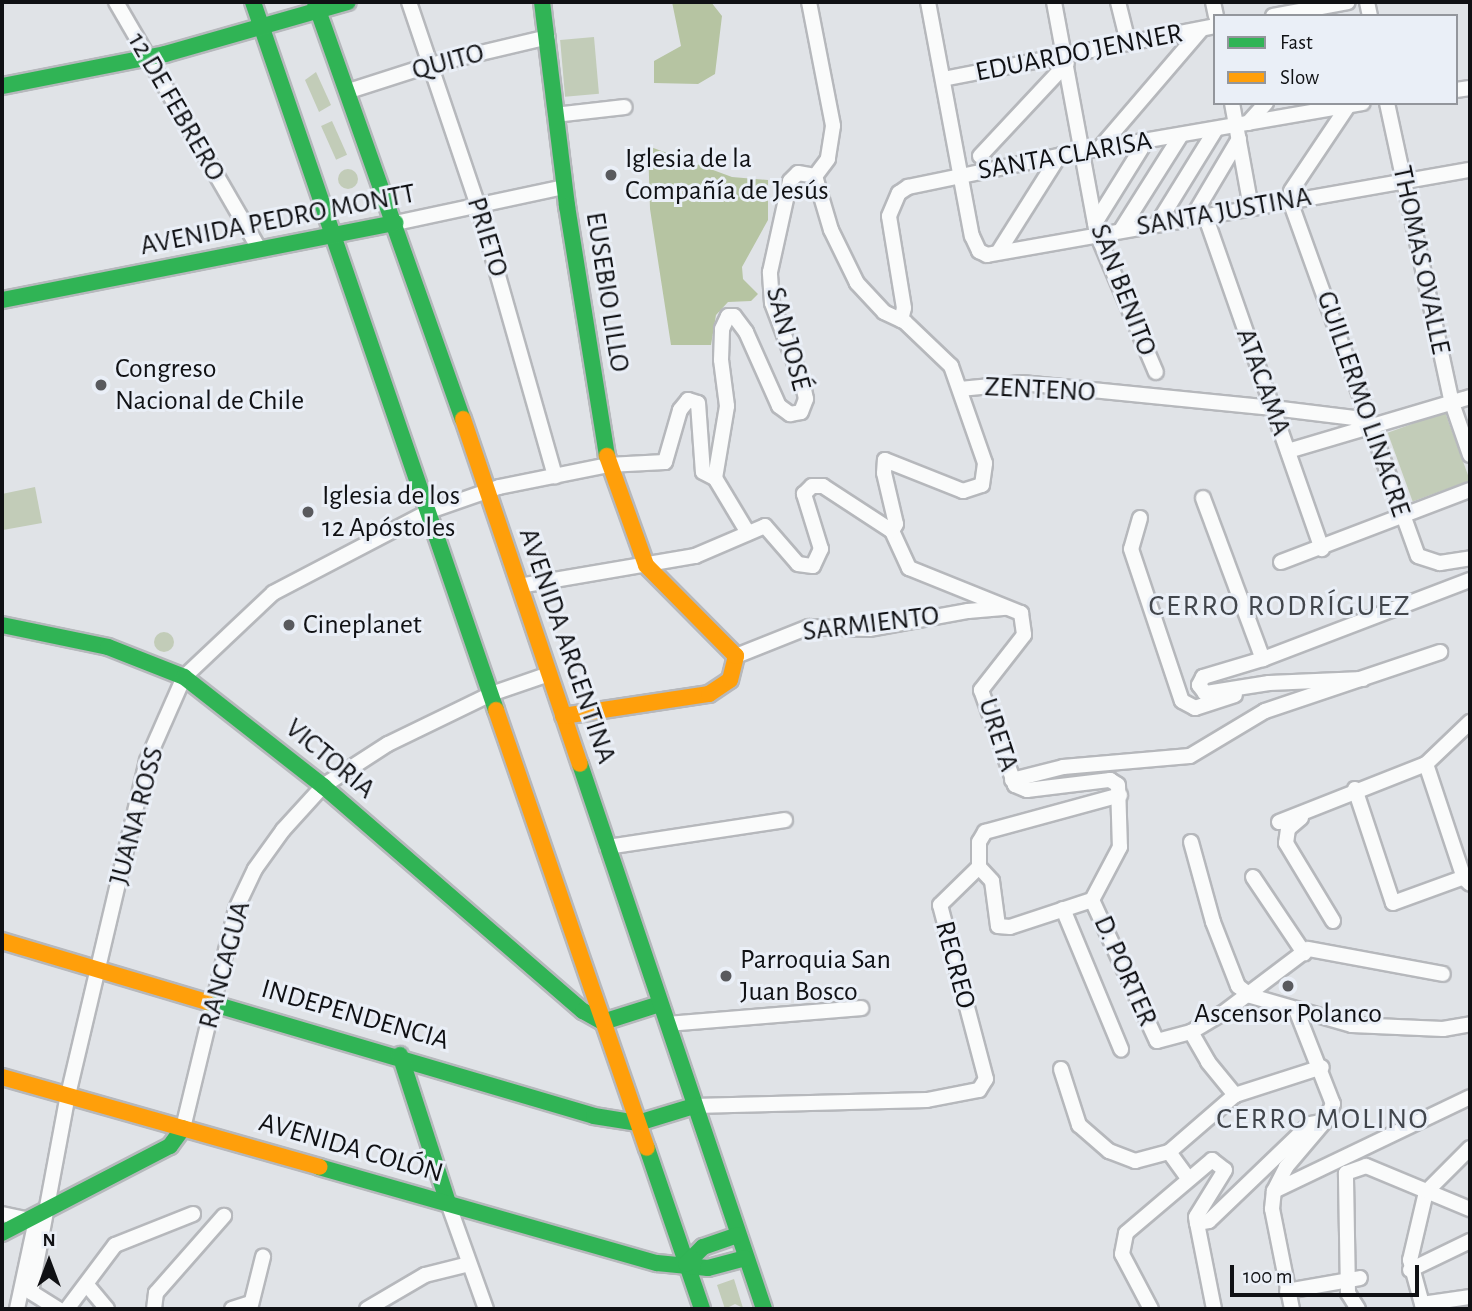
<!DOCTYPE html>
<meta charset="utf-8">
<style>
body{margin:0}
#map{position:relative;width:1472px;height:1311px;overflow:hidden;background:#e0e3e7;font-family:"Alegreya Sans",sans-serif}
div>[style]{position:absolute}
[style*='--x']{left:calc(var(--x)*1px);top:calc(var(--y)*1px);width:calc(var(--w)*1px);rotate:calc(var(--a)*1deg)}
.green>*{inset:0;background:#c2ccb8;transform-origin:0 0}
.round{border-radius:50%}
.forest>*{inset:0;background:#b6c4a2}
.roads{filter:drop-shadow(2px 0 #b6b8bc) drop-shadow(-2px 0 #b6b8bc) drop-shadow(0 2px #b6b8bc) drop-shadow(0 -2px #b6b8bc)}
.street>*{height:14px;margin:-7px;padding:0 7px;transform-origin:7px;border-radius:7px;background:#fafbfb}
.fast>*{height:16px;margin:-8px;padding:0 8px;transform-origin:8px;border-radius:8px;background:#30b455}
.slow>*{height:16px;margin:-8px;padding:0 8px;transform-origin:8px;border-radius:8px;background:#ff9f0a}
.dots>*{width:19px;height:19px;translate:-50% -50%;box-sizing:border-box;border:4px solid #eaeff7;border-radius:50%}
span{translate:-50% -50%;white-space:nowrap;text-align:center;line-height:1.15;-webkit-text-stroke:6px #eaeff7;paint-order:stroke}
.street-label{font-size:28px;color:#101114}
.poi-label{font-size:28px;color:#101114}
.left{translate:0 -50%;text-align:left}
.neighbourhood-label{font-size:30px;color:#42464c;letter-spacing:2px}
.frame{position:absolute;inset:0;border:4px solid #101114;pointer-events:none}
.legend{position:absolute;left:1213px;top:14px;width:245px;height:91px;box-sizing:border-box;background:#eaeff7;border:2px solid #93969c;margin:0;padding:9px 12px;list-style:none;font-size:21px;color:#101114}
.legend li{display:flex;align-items:center;gap:14px;height:35px}
.legend b{width:35px;border:2px solid #93969c}
.north{position:absolute;left:14px;top:1227px;width:70px;height:70px;-webkit-text-stroke:5px #eaeff7;paint-order:stroke;rotate:0deg;font-size:19px;font-weight:700;line-height:28px;text-align:center;color:#101114}
.north::after{content:'';display:block;margin:auto;width:24px;height:32px;background:#101114;clip-path:polygon(50% 0,100% 100%,50% 72%,0 100%)}
.scale{position:absolute;left:1230px;top:1265px;width:189px;height:32px;box-sizing:border-box;border:4px solid #101114;border-top:0;padding-left:9px;font-size:21px;line-height:24px;white-space:nowrap;color:#101114;-webkit-text-stroke:5px #eaeff7;paint-order:stroke}
</style>
<div id="map">
<div class="green">
<i style="left:594px;top:37px;width:57px;height:34px;rotate:85deg"></i>
<i style="clip-path:polygon(316px 72px,331px 105px,319px 112px,305px 80px)"></i>
<i style="left:332px;top:121px;width:37px;height:12px;rotate:66deg"></i>
<i class="round" style="left:338px;top:169px;width:20px;height:20px"></i>
<i style="left:1445px;top:412px;width:73px;height:61px;rotate:70deg"></i>
<i style="clip-path:polygon(35px 487px,42px 523px,3px 530px,2px 494px)"></i>
<i class="round" style="left:154px;top:632px;width:20px;height:20px"></i>
<i style="clip-path:polygon(734px 1279px,743px 1308px,735px 1304px,725px 1309px,717px 1285px)"></i>
</div>
<div class="forest">
<i style="clip-path:polygon(672px 2px,711px 2px,722px 16px,715px 74px,698px 84px,654px 83px,654px 61px,681px 46px)"></i>
<i style="clip-path:polygon(648px 146px,732px 177px,768px 180px,768px 220px,742px 267px,743px 279px,758px 294px,751px 301px,728px 302px,716px 315px,711px 345px,671px 345px,650px 209px)"></i>
</div>
<div class="roads">
<div class="street">
<i style="--x:116;--y:2;--w:285;--a:59.9"></i>
<i style="--x:409;--y:2;--w:219;--a:71.3"></i>
<i style="--x:479;--y:209;--w:278;--a:74.1"></i>
<i style="--x:809;--y:2;--w:126;--a:79"></i>
<i style="--x:833;--y:126;--w:33;--a:99"></i>
<i style="--x:828;--y:159;--w:21;--a:127"></i>
<i style="--x:928;--y:2;--w:238;--a:79.4"></i>
<i style="--x:972;--y:236;--w:17;--a:65"></i>
<i style="--x:979;--y:251;--w:9;--a:27"></i>
<i style="--x:987;--y:255;--w:490;--a:-10"></i>
<i style="--x:1054;--y:2;--w:236;--a:79.5"></i>
<i style="--x:1097;--y:234;--w:150;--a:66.9"></i>
<i style="--x:1118;--y:2;--w:41;--a:76"></i>
<i style="--x:1213;--y:2;--w:14;--a:78"></i>
<i style="--x:1367;--y:2;--w:14;--a:78"></i>
<i style="--x:1273;--y:16;--w:76;--a:-10.6"></i>
<i style="--x:943;--y:79;--w:277;--a:-11"></i>
<i style="--x:1456;--y:90;--w:14;--a:-8"></i>
<i style="--x:349;--y:91;--w:85;--a:-17.8"></i>
<i style="--x:430;--y:65;--w:121;--a:-13.3"></i>
<i style="--x:1232;--y:103;--w:107;--a:79.7"></i>
<i style="--x:1387;--y:103;--w:307;--a:77.8"></i>
<i style="--x:1452;--y:403;--w:55;--a:70.9"></i>
<i style="--x:555;--y:115;--w:70;--a:-6.5"></i>
<i style="--x:1248;--y:123;--w:27;--a:-48"></i>
<i style="--x:1099;--y:149;--w:158;--a:-49.4"></i>
<i style="--x:980;--y:156;--w:127;--a:-46.9"></i>
<i style="--x:1291;--y:191;--w:102;--a:-56.2"></i>
<i style="--x:1290;--y:201;--w:377;--a:70.2"></i>
<i style="--x:1418;--y:556;--w:23;--a:18"></i>
<i style="--x:1440;--y:563;--w:30;--a:-9"></i>
<i style="--x:1205;--y:215;--w:354;--a:70.7"></i>
<i style="--x:1192;--y:218;--w:92;--a:-59.3"></i>
<i style="--x:396;--y:223;--w:172;--a:-12.1"></i>
<i style="--x:1095;--y:223;--w:97;--a:-58.1"></i>
<i style="--x:1158;--y:223;--w:110;--a:-58.3"></i>
<i style="--x:1121;--y:230;--w:112;--a:-57.7"></i>
<i style="--x:999;--y:251;--w:112;--a:-57.7"></i>
<i style="--x:901;--y:320;--w:12;--a:-76"></i>
<i style="--x:904;--y:308;--w:93;--a:-99.3"></i>
<i style="--x:889;--y:216;--w:25;--a:-67"></i>
<i style="--x:899;--y:193;--w:11;--a:-34"></i>
<i style="--x:908;--y:187;--w:157;--a:-11.7"></i>
<i style="--x:1062;--y:155;--w:305;--a:-9.8"></i>
<i style="--x:960;--y:389;--w:62;--a:-5.5"></i>
<i style="--x:1022;--y:383;--w:252;--a:5.7"></i>
<i style="--x:1273;--y:408;--w:82;--a:7"></i>
<i style="--x:1354;--y:418;--w:19;--a:21"></i>
<i style="--x:1288;--y:451;--w:190;--a:-16.5"></i>
<i style="--x:715;--y:478;--w:64;--a:59"></i>
<i style="--x:1203;--y:498;--w:172;--a:69.6"></i>
<i style="--x:1140;--y:518;--w:32;--a:106"></i>
<i style="--x:1131;--y:549;--w:160;--a:71.5"></i>
<i style="--x:1182;--y:701;--w:15;--a:28"></i>
<i style="--x:1195;--y:708;--w:42;--a:-18"></i>
<i style="--x:892;--y:531;--w:41;--a:65.3"></i>
<i style="--x:909;--y:568;--w:121;--a:21.9"></i>
<i style="--x:1021;--y:613;--w:22;--a:82"></i>
<i style="--x:1024;--y:635;--w:70;--a:128"></i>
<i style="--x:981;--y:690;--w:101;--a:70.3"></i>
<i style="--x:1015;--y:785;--w:13;--a:23"></i>
<i style="--x:1027;--y:790;--w:84;--a:-6.9"></i>
<i style="--x:1110;--y:780;--w:9;--a:32"></i>
<i style="--x:1118;--y:785;--w:62;--a:88.2"></i>
<i style="--x:1120;--y:847;--w:60;--a:117.8"></i>
<i style="--x:1092;--y:900;--w:86;--a:161.8"></i>
<i style="--x:1010;--y:927;--w:12;--a:-175"></i>
<i style="--x:998;--y:926;--w:45;--a:-97.6"></i>
<i style="--x:992;--y:881;--w:19;--a:-133"></i>
<i style="--x:1281;--y:562;--w:202;--a:-20.9"></i>
<i style="--x:519;--y:586;--w:179;--a:-9.7"></i>
<i style="--x:695;--y:556;--w:76;--a:-23.2"></i>
<i style="--x:765;--y:526;--w:50;--a:49"></i>
<i style="--x:798;--y:564;--w:15;--a:8"></i>
<i style="--x:813;--y:566;--w:19;--a:-65"></i>
<i style="--x:821;--y:549;--w:58;--a:-107.2"></i>
<i style="--x:804;--y:494;--w:11;--a:-45"></i>
<i style="--x:812;--y:486;--w:11;--a:0"></i>
<i style="--x:823;--y:486;--w:82;--a:33.1"></i>
<i style="--x:892;--y:531;--w:8;--a:-60"></i>
<i style="--x:896;--y:524;--w:52;--a:-103.2"></i>
<i style="--x:884;--y:473;--w:13;--a:-86"></i>
<i style="--x:885;--y:460;--w:84;--a:21.7"></i>
<i style="--x:963;--y:491;--w:20;--a:-18"></i>
<i style="--x:982;--y:485;--w:22;--a:-82"></i>
<i style="--x:985;--y:463;--w:103;--a:-109.3"></i>
<i style="--x:951;--y:366;--w:64;--a:-136.3"></i>
<i style="--x:905;--y:322;--w:23;--a:-155"></i>
<i style="--x:884;--y:312;--w:40;--a:-133"></i>
<i style="--x:857;--y:283;--w:59;--a:-116.1"></i>
<i style="--x:831;--y:230;--w:56;--a:-106.5"></i>
<i style="--x:736;--y:656;--w:79;--a:-21.7"></i>
<i style="--x:809;--y:627;--w:60;--a:1.9"></i>
<i style="--x:869;--y:629;--w:101;--a:-10.3"></i>
<i style="--x:968;--y:611;--w:38;--a:-5"></i>
<i style="--x:1363;--y:679;--w:94;--a:177.6"></i>
<i style="--x:1269;--y:683;--w:65;--a:171.1"></i>
<i style="--x:1205;--y:693;--w:10;--a:-127"></i>
<i style="--x:1199;--y:685;--w:9;--a:-63"></i>
<i style="--x:1203;--y:677;--w:63;--a:-16.7"></i>
<i style="--x:1263;--y:659;--w:222;--a:-20.9"></i>
<i style="--x:1426;--y:764;--w:120;--a:71.6"></i>
<i style="--x:1464;--y:878;--w:8;--a:45"></i>
<i style="--x:1012;--y:780;--w:53;--a:-14.3"></i>
<i style="--x:1063;--y:767;--w:127;--a:-5"></i>
<i style="--x:1190;--y:756;--w:87;--a:-31"></i>
<i style="--x:1265;--y:711;--w:185;--a:-18.6"></i>
<i style="--x:1355;--y:789;--w:120;--a:71.6"></i>
<i style="--x:1393;--y:903;--w:82;--a:-20"></i>
<i style="--x:1301;--y:818;--w:17;--a:140"></i>
<i style="--x:1288;--y:829;--w:14;--a:98"></i>
<i style="--x:1286;--y:843;--w:91;--a:58.9"></i>
<i style="--x:1279;--y:822;--w:158;--a:-21.5"></i>
<i style="--x:1426;--y:764;--w:61;--a:-43.7"></i>
<i style="--x:1191;--y:842;--w:83;--a:74.6"></i>
<i style="--x:1213;--y:922;--w:69;--a:68.7"></i>
<i style="--x:1238;--y:986;--w:16;--a:38"></i>
<i style="--x:1251;--y:996;--w:105;--a:16"></i>
<i style="--x:1352;--y:1025;--w:91;--a:2.5"></i>
<i style="--x:1443;--y:1029;--w:27;--a:-10"></i>
<i style="--x:607;--y:847;--w:180;--a:-8.6"></i>
<i style="--x:1253;--y:877;--w:92;--a:56.1"></i>
<i style="--x:1092;--y:900;--w:155;--a:65.3"></i>
<i style="--x:1157;--y:1041;--w:35;--a:-15"></i>
<i style="--x:1191;--y:1032;--w:37;--a:-31"></i>
<i style="--x:1223;--y:1013;--w:106;--a:-37"></i>
<i style="--x:1308;--y:949;--w:137;--a:10.5"></i>
<i style="--x:1063;--y:909;--w:152;--a:67.5"></i>
<i style="--x:668;--y:1024;--w:194;--a:-4.7"></i>
<i style="--x:1191;--y:1032;--w:34;--a:60"></i>
<i style="--x:1208;--y:1062;--w:43;--a:50.7"></i>
<i style="--x:1061;--y:1069;--w:59;--a:72.2"></i>
<i style="--x:1079;--y:1125;--w:40;--a:41"></i>
<i style="--x:1109;--y:1151;--w:28;--a:21"></i>
<i style="--x:1135;--y:1161;--w:35;--a:-15"></i>
<i style="--x:1169;--y:1152;--w:87;--a:-40.8"></i>
<i style="--x:1235;--y:1095;--w:91;--a:-17.8"></i>
<i style="--x:694;--y:1106;--w:233;--a:-1.5"></i>
<i style="--x:927;--y:1100;--w:53;--a:-10.9"></i>
<i style="--x:979;--y:1090;--w:13;--a:-58"></i>
<i style="--x:986;--y:1079;--w:180;--a:-104.8"></i>
<i style="--x:940;--y:905;--w:54;--a:-44.3"></i>
<i style="--x:979;--y:867;--w:25;--a:-90"></i>
<i style="--x:979;--y:842;--w:12;--a:-59"></i>
<i style="--x:985;--y:832;--w:140;--a:-15.3"></i>
<i style="--x:183;--y:1128;--w:225;--a:-76.4"></i>
<i style="--x:236;--y:909;--w:44;--a:-64.6"></i>
<i style="--x:255;--y:869;--w:48;--a:-54.3"></i>
<i style="--x:283;--y:830;--w:59;--a:-47.7"></i>
<i style="--x:323;--y:786;--w:77;--a:-32.9"></i>
<i style="--x:388;--y:744;--w:114;--a:-25.9"></i>
<i style="--x:491;--y:694;--w:61;--a:-19"></i>
<i style="--x:1470;--y:1148;--w:62;--a:135"></i>
<i style="--x:1426;--y:1192;--w:70;--a:103.2"></i>
<i style="--x:1410;--y:1260;--w:46;--a:74.7"></i>
<i style="--x:1422;--y:1304;--w:49;--a:-8.3"></i>
<i style="--x:1169;--y:1152;--w:31;--a:54"></i>
<i style="--x:1274;--y:1191;--w:217;--a:-25.6"></i>
<i style="--x:448;--y:1203;--w:113;--a:70.3"></i>
<i style="--x:2;--y:1214;--w:30;--a:12"></i>
<i style="--x:31;--y:1220;--w:6;--a:51"></i>
<i style="--x:35;--y:1225;--w:86;--a:102.1"></i>
<i style="--x:1197;--y:1223;--w:88;--a:78.8"></i>
<i style="--x:1410;--y:1270;--w:67;--a:-25.8"></i>
<i style="--x:87;--y:1285;--w:31;--a:50"></i>
<i style="--x:1287;--y:1291;--w:74;--a:-10.1"></i>
<i style="--x:58;--y:1309;--w:32;--a:-148"></i>
<i style="--x:31;--y:1292;--w:200;--a:-79.4"></i>
<i style="--x:68;--y:1095;--w:343;--a:-76.7"></i>
<i style="--x:147;--y:761;--w:92;--a:-66.2"></i>
<i style="--x:184;--y:677;--w:122;--a:-43.3"></i>
<i style="--x:273;--y:593;--w:177;--a:-27.6"></i>
<i style="--x:430;--y:511;--w:73;--a:-19.2"></i>
<i style="--x:499;--y:487;--w:111;--a:-11.4"></i>
<i style="--x:608;--y:465;--w:57;--a:-3"></i>
<i style="--x:665;--y:462;--w:54;--a:-73.9"></i>
<i style="--x:680;--y:410;--w:13;--a:-51"></i>
<i style="--x:688;--y:400;--w:10;--a:17"></i>
<i style="--x:698;--y:403;--w:69;--a:85.9"></i>
<i style="--x:703;--y:472;--w:13;--a:27"></i>
<i style="--x:715;--y:478;--w:73;--a:-80.5"></i>
<i style="--x:727;--y:406;--w:46;--a:-97.4"></i>
<i style="--x:721;--y:360;--w:31;--a:-88"></i>
<i style="--x:722;--y:329;--w:14;--a:-65"></i>
<i style="--x:728;--y:316;--w:6;--a:0"></i>
<i style="--x:734;--y:316;--w:20;--a:53"></i>
<i style="--x:746;--y:332;--w:81;--a:66"></i>
<i style="--x:779;--y:406;--w:14;--a:36"></i>
<i style="--x:790;--y:414;--w:11;--a:-10"></i>
<i style="--x:801;--y:412;--w:14;--a:-69"></i>
<i style="--x:806;--y:399;--w:14;--a:-102"></i>
<i style="--x:803;--y:385;--w:88;--a:-110.7"></i>
<i style="--x:772;--y:303;--w:31;--a:-94"></i>
<i style="--x:770;--y:272;--w:93;--a:-77.6"></i>
<i style="--x:790;--y:181;--w:11;--a:-45"></i>
<i style="--x:798;--y:173;--w:17;--a:10"></i>
<i style="--x:67;--y:1309;--w:80;--a:-53.1"></i>
<i style="--x:115;--y:1245;--w:84;--a:-21.7"></i>
<i style="--x:154;--y:1309;--w:16;--a:-83"></i>
<i style="--x:156;--y:1293;--w:103;--a:-48.6"></i>
<i style="--x:232;--y:1309;--w:19;--a:-18"></i>
<i style="--x:250;--y:1309;--w:54;--a:-76"></i>
<i style="--x:367;--y:1309;--w:67;--a:-30.4"></i>
<i style="--x:425;--y:1275;--w:45;--a:-14"></i>
<i style="--x:1151;--y:1309;--w:62;--a:-117.8"></i>
<i style="--x:1122;--y:1254;--w:21;--a:-79"></i>
<i style="--x:1126;--y:1233;--w:113;--a:-40.3"></i>
<i style="--x:1212;--y:1160;--w:16;--a:38"></i>
<i style="--x:1225;--y:1170;--w:55;--a:121.7"></i>
<i style="--x:1196;--y:1217;--w:6;--a:81"></i>
<i style="--x:1197;--y:1223;--w:12;--a:-9"></i>
<i style="--x:1209;--y:1221;--w:140;--a:-43.8"></i>
<i style="--x:1310;--y:1124;--w:15;--a:-11"></i>
<i style="--x:1292;--y:1309;--w:102;--a:-101.3"></i>
<i style="--x:1272;--y:1209;--w:18;--a:-84"></i>
<i style="--x:1274;--y:1191;--w:27;--a:-63"></i>
<i style="--x:1286;--y:1167;--w:60;--a:-49.7"></i>
<i style="--x:1325;--y:1121;--w:19;--a:-65"></i>
<i style="--x:1333;--y:1104;--w:99;--a:-111.4"></i>
<i style="--x:1358;--y:1309;--w:19;--a:-122"></i>
<i style="--x:1348;--y:1293;--w:120;--a:-91"></i>
<i style="--x:1346;--y:1173;--w:21;--a:-19"></i>
<i style="--x:1366;--y:1166;--w:113;--a:22.5"></i>
</div>
<div class="fast">
<i style="--x:253;--y:2;--w:749;--a:71.06"></i>
<i style="--x:315;--y:2;--w:442;--a:70.5"></i>
<i style="--x:542;--y:2;--w:206;--a:83"></i>
<i style="--x:567;--y:206;--w:253;--a:80.9"></i>
<i style="--x:2;--y:86;--w:166;--a:-11.1"></i>
<i style="--x:165;--y:54;--w:190;--a:-15.9"></i>
<i style="--x:2;--y:300;--w:401;--a:-11.1"></i>
<i style="--x:2;--y:625;--w:108;--a:11.7"></i>
<i style="--x:108;--y:647;--w:82;--a:21.5"></i>
<i style="--x:184;--y:677;--w:177;--a:38.1"></i>
<i style="--x:323;--y:786;--w:344;--a:40.9"></i>
<i style="--x:583;--y:1011;--w:23;--a:29"></i>
<i style="--x:603;--y:1022;--w:60;--a:-17.5"></i>
<i style="--x:580;--y:764;--w:575;--a:71.34"></i>
<i style="--x:207;--y:1002;--w:403;--a:16.4"></i>
<i style="--x:594;--y:1116;--w:45;--a:9"></i>
<i style="--x:638;--y:1123;--w:59;--a:-16.9"></i>
<i style="--x:400;--y:1055;--w:156;--a:72"></i>
<i style="--x:647;--y:1148;--w:170;--a:71.1"></i>
<i style="--x:319;--y:1167;--w:351;--a:15.9"></i>
<i style="--x:657;--y:1263;--w:51;--a:5.6"></i>
<i style="--x:708;--y:1268;--w:38;--a:-15"></i>
<i style="--x:2;--y:1233;--w:189;--a:-27.4"></i>
<i style="--x:170;--y:1146;--w:22;--a:-54"></i>
<i style="--x:686;--y:1264;--w:24;--a:-45"></i>
<i style="--x:703;--y:1247;--w:36;--a:-19"></i>
</div>
<div class="slow">
<i style="--x:463;--y:419;--w:364;--a:71.3"></i>
<i style="--x:496;--y:710;--w:463;--a:71"></i>
<i style="--x:563;--y:716;--w:148;--a:-8.6"></i>
<i style="--x:709;--y:694;--w:25;--a:-34"></i>
<i style="--x:730;--y:680;--w:25;--a:-76"></i>
<i style="--x:736;--y:656;--w:128;--a:-134.7"></i>
<i style="--x:646;--y:565;--w:116;--a:-109.7"></i>
<i style="--x:2;--y:941;--w:214;--a:16.6"></i>
<i style="--x:2;--y:1077;--w:330;--a:15.8"></i>
</div>
</div>
<div class="dots">
<i style="left:611px;top:175px;background:#595a5e"></i>
<i style="left:101px;top:385px;background:#595a5e"></i>
<i style="left:308px;top:512px;background:#595a5e"></i>
<i style="left:289px;top:625px;background:#595a5e"></i>
<i style="left:726px;top:976px;background:#595a5e"></i>
<i style="left:1288px;top:986px;background:#595a5e"></i>
</div>
<div class="street-label">
<span style="left:1079px;top:53px;rotate:-11deg">EDUARDO JENNER</span>
<span style="left:448px;top:62px;rotate:-15deg">QUITO</span>
<span style="left:176px;top:107px;rotate:60deg">12 DE FEBRERO</span>
<span style="left:1065px;top:156px;rotate:-10deg">SANTA CLARISA</span>
<span style="left:1224px;top:212px;rotate:-10deg">SANTA JUSTINA</span>
<span style="left:278px;top:220px;rotate:-11deg">AVENIDA PEDRO MONTT</span>
<span style="left:487px;top:237px;rotate:73deg">PRIETO</span>
<span style="left:1421px;top:260px;rotate:78deg">THOMAS OVALLE</span>
<span style="left:1123px;top:290px;rotate:69deg">SAN BENITO</span>
<span style="left:607px;top:292px;rotate:81deg">EUSEBIO LILLO</span>
<span style="left:788px;top:339px;rotate:75deg">SAN JOSÉ</span>
<span style="left:1263px;top:382px;rotate:70deg">ATACAMA</span>
<span style="left:1040px;top:390px;rotate:3deg">ZENTENO</span>
<span style="left:1363px;top:404px;rotate:71deg">GUILLERMO LINACRE</span>
<span style="left:871px;top:624px;rotate:-7deg">SARMIENTO</span>
<span style="left:567px;top:646px;rotate:71deg">AVENIDA ARGENTINA</span>
<span style="left:998px;top:735px;rotate:72deg">URETA</span>
<span style="left:330px;top:759px;rotate:40deg">VICTORIA</span>
<span style="left:137px;top:816px;rotate:-75deg">JUANA ROSS</span>
<span style="left:225px;top:965px;rotate:-75deg">RANCAGUA</span>
<span style="left:955px;top:965px;rotate:75deg">RECREO</span>
<span style="left:1125px;top:971px;rotate:66deg">D. PORTER</span>
<span style="left:355px;top:1015px;rotate:16deg">INDEPENDENCIA</span>
<span style="left:351px;top:1148px;rotate:16deg">AVENIDA COLÓN</span>
</div>
<div class="poi-label">
<span class="left" style="left:625px;top:175px">Iglesia de la<br>Compañía de Jesús</span>
<span class="left" style="left:115px;top:385px">Congreso<br>Nacional de Chile</span>
<span class="left" style="left:322px;top:512px">Iglesia de los<br>12 Apóstoles</span>
<span class="left" style="left:303px;top:625px">Cineplanet</span>
<span class="left" style="left:740px;top:976px">Parroquia San<br>Juan Bosco</span>
<span style="left:1288px;top:1014px">Ascensor Polanco</span>
</div>
<div class="neighbourhood-label">
<span style="left:1280px;top:606px">CERRO RODRÍGUEZ</span>
<span style="left:1323px;top:1119px">CERRO MOLINO</span>
</div>
<div class="frame"></div>
<ul class="legend">
<li><b style="height:9px;background:#30b455"></b>Fast</li>
<li><b style="height:9px;background:#ff9f0a"></b>Slow</li>
</ul>
<div class="north">N</div>
<div class="scale">100 m</div>
</div>
